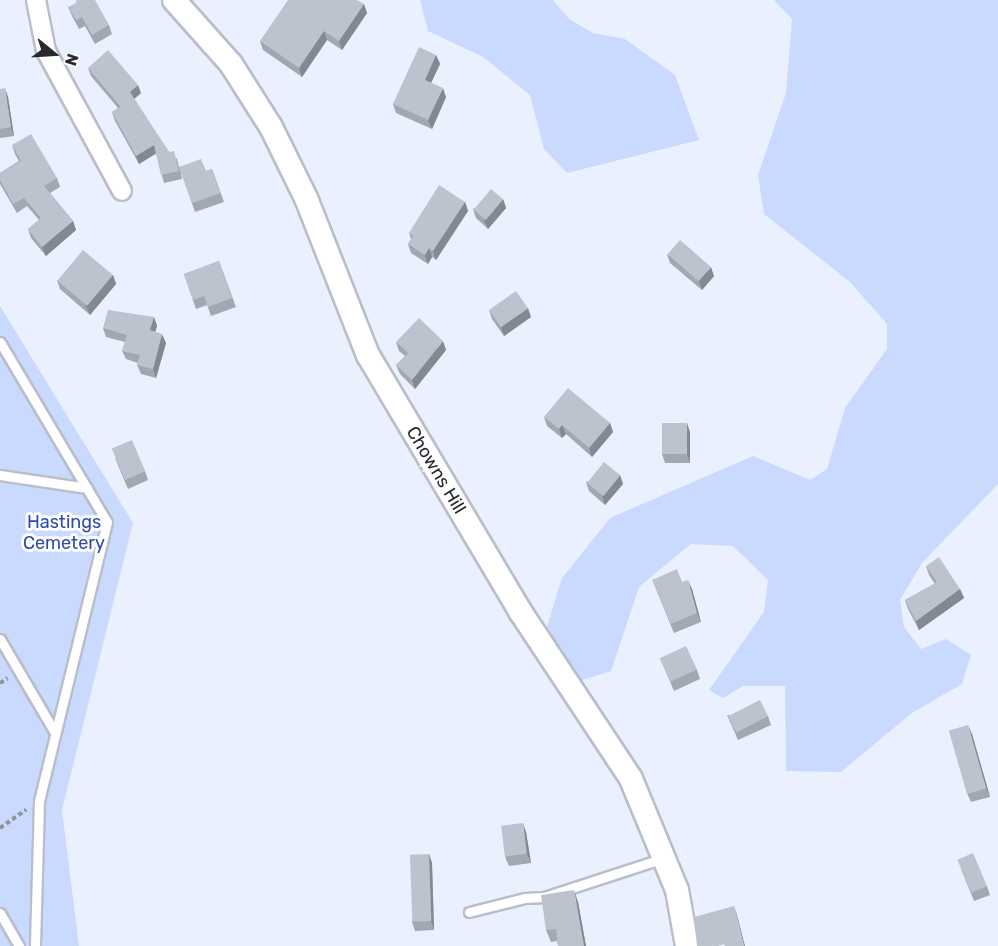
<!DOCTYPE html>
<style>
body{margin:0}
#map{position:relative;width:998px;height:946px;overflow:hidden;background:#eaf0fd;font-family:Rubik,sans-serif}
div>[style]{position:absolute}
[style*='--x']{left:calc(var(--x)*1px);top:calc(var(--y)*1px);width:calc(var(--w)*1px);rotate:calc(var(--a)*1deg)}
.green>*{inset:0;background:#cadafe}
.path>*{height:4px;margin-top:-2px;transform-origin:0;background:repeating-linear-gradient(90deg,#8f949d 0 4.5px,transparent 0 7.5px)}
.roads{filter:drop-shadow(2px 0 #b8beca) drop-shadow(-2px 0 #b8beca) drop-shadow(0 2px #b8beca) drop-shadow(0 -2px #b8beca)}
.service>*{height:9px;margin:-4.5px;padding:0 4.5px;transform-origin:4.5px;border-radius:4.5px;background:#fff}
.minor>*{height:18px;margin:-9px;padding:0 9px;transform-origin:9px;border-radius:9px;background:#fff}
.tertiary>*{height:22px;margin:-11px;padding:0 11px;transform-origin:11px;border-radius:11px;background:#fff}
.wall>*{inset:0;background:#a2a7b1}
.shaded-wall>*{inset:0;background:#848890}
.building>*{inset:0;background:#bcc2ce;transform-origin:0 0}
span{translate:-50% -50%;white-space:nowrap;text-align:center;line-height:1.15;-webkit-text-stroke:6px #fdfdfd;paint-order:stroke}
.street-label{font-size:18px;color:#27292e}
.park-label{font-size:18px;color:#2d4bac}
.north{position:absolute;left:24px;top:24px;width:60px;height:60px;-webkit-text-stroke:4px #fdfdfd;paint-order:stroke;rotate:108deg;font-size:16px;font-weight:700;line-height:24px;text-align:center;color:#27292e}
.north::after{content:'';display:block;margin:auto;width:21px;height:27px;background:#27292e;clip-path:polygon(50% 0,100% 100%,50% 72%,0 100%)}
</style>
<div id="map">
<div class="green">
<i style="clip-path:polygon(420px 0,553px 0,569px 19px,593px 33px,625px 39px,675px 75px,699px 140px,567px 173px,544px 149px,530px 95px,483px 57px,428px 31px)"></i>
<i style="clip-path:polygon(774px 0,998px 0,998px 484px,922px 563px,900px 600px,904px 627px,921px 649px,946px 639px,971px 655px,962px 684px,912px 713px,841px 772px,786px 771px,785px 686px,743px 686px,723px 698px,709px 690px,764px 612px,768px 580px,733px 546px,691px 544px,639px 587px,611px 671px,576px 682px,547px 627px,562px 578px,610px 518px,753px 456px,810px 480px,827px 469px,845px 408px,887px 349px,887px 324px,850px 282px,764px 214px,758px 175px,786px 93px,792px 19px)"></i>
<i style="clip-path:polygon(0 306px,133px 523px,62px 810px,79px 946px,0 946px)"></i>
</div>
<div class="path">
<i style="--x:0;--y:683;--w:9;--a:-32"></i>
<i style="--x:0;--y:828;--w:32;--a:-35"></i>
</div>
<div class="roads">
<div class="service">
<i style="--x:0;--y:342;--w:209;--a:59.3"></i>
<i style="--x:107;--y:522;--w:287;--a:103.7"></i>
<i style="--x:39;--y:801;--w:145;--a:91.6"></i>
<i style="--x:0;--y:475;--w:88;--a:8.5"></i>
<i style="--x:0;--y:639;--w:107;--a:59.6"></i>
<i style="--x:469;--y:912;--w:58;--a:-14"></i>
<i style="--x:525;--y:898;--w:19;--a:-3"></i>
<i style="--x:544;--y:897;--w:126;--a:-18"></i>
<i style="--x:0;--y:913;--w:38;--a:60"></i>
</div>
<div class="minor">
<i style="--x:36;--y:0;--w:52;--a:78.9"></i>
<i style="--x:46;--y:51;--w:159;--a:61.5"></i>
</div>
<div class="tertiary">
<i style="--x:174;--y:0;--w:86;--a:48.3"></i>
<i style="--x:231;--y:64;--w:75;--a:57.6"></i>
<i style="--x:271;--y:127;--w:79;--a:63.8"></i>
<i style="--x:306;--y:198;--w:169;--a:68.5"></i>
<i style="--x:368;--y:355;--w:298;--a:59.3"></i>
<i style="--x:520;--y:611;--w:201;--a:56.5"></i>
<i style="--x:631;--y:779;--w:120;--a:67.5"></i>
<i style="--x:677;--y:890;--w:57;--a:79.9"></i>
</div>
</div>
<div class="wall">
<i style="clip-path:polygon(364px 4px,367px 13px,342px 50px,327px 40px,302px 77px,263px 50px,260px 41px)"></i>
<i style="clip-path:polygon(68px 7px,109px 25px,112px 34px,95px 44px,85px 26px,79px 29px,72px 16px)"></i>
<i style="clip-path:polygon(436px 55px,440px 64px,431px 83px,446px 97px,432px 129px,396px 113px,393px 104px)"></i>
<i style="clip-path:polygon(88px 68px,141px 93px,134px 99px,169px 152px,177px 159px,179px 167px,206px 171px,212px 169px,224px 202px,195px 212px,180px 169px,182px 179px,164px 183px,156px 153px,139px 164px,115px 121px,112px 112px,118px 108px,91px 76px)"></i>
<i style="clip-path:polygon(0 89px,8px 97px,14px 136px,0 138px)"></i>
<i style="clip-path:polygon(12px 145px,57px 178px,60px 187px,50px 193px,73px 221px,76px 230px,46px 256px,31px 238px,28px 229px,39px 220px,27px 206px,17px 213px,0 184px,0 173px,19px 161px,15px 154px)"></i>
<i style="clip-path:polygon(503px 199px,506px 208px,488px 229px,476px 218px,473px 209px)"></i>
<i style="clip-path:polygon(465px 202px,468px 211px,436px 260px,432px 257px,428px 264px,411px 253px,408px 244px,411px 239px,409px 233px)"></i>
<i style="clip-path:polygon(667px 254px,714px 276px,702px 290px,670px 263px)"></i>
<i style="clip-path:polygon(219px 261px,236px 307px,211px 316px,207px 305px,196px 309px,184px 274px)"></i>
<i style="clip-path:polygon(113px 275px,116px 284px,90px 315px,60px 289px,57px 280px)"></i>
<i style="clip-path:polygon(489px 310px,531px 317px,504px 336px,492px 319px)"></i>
<i style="clip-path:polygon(154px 317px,157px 326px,155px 332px,166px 343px,156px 378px,141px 374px,137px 365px,138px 363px,126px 359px,122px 351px,125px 342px,106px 337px,103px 328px)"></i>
<i style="clip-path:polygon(396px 342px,446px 350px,415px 389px,400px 374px,396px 365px,405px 356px,399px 351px)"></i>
<i style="clip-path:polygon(544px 417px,610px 423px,613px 432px,592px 457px,566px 434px,562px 438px,547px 426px)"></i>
<i style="clip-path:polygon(690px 432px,690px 463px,665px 463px,662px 454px)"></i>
<i style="clip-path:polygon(115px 458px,145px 471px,148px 480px,128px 489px)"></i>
<i style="clip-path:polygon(620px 475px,623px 484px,605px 505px,589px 491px,586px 482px)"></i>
<i style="clip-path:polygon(926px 566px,960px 589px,964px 598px,919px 630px,908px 609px,905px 600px,935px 584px,929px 575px)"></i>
<i style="clip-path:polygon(682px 582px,692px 589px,701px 622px,674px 633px,656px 589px)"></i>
<i style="clip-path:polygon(660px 658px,697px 670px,700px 679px,674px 691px)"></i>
<i style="clip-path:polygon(727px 715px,768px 716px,771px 725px,738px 740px)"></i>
<i style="clip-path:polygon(972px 734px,990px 797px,971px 802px,967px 793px)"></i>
<i style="clip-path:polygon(526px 832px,531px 863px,509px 866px,505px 857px)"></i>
<i style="clip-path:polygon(429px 854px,432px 863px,434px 930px,415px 931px,412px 922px)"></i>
<i style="clip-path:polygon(961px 869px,987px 886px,990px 895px,974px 901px)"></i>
<i style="clip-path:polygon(578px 902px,586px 946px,558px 946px,557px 941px,551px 942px,546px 930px)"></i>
</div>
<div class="shaded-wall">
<i style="clip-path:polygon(364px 4px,367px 13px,342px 50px,339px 41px)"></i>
<i style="clip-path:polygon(324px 31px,327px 40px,302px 77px,299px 68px)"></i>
<i style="clip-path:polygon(436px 55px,440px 64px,428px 89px,425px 80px)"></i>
<i style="clip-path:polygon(138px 85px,141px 93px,133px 100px,130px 92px)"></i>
<i style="clip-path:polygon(5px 88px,8px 97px,14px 136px,11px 127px)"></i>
<i style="clip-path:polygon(443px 88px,446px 97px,432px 129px,428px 120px)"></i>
<i style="clip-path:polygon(154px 145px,157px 153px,139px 164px,136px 156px)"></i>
<i style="clip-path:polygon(503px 199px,506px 208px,488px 229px,484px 220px)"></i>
<i style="clip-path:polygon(465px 202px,468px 211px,436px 260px,433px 251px)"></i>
<i style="clip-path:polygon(73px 221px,76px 230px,46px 256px,42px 247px)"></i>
<i style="clip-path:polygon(429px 248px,432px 257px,428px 264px,425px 255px)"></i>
<i style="clip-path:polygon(711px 267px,714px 276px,702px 290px,699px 281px)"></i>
<i style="clip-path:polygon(113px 275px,116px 284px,90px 315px,86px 306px)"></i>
<i style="clip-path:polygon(528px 308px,531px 317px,504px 336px,501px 327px)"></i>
<i style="clip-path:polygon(154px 317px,157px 326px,153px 339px,150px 330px)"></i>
<i style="clip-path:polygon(162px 334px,166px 343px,156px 378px,153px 369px)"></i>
<i style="clip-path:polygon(443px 341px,446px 350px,415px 389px,412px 380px)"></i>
<i style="clip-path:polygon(610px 423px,613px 432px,592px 457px,589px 448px)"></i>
<i style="clip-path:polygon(687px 423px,690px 432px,690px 463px,687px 454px)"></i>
<i style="clip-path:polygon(562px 425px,566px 434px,562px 438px,559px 429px)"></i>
<i style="clip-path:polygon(620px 475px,623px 484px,605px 505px,602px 496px)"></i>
<i style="clip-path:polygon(688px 580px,692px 589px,701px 622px,697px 613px)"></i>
<i style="clip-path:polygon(960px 589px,964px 598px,919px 630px,916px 621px)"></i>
<i style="clip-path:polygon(968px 725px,972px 734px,990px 797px,986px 788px)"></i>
<i style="clip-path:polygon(523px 823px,526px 832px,531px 863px,527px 854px)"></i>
<i style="clip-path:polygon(429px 854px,432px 863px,434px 930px,431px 921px)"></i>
<i style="clip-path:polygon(574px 890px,578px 902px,586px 946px,584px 946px)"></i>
<i style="clip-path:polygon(734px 906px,737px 915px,745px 946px,744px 946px)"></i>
</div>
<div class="building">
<i style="clip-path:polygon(76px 0,95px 0,109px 25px,92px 35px,82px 17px,76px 20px,68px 7px,76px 3px)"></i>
<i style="clip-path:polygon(288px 0,357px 0,364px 4px,339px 41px,324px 31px,299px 68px,260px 41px)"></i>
<i style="clip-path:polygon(419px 47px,436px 55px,425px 80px,443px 88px,428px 120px,393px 104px)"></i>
<i style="clip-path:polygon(108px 50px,138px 85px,130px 92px,169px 152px,174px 151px,179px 171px,161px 175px,154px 145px,136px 156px,112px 112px,121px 107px,88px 68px)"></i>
<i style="clip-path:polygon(5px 88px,11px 127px,0 129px,0 89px)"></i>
<i style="clip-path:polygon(31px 134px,57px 178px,44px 186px,73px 221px,42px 247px,28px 229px,41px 218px,24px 198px,13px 204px,0 180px,0 173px,21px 161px,12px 145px)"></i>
<i style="clip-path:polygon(201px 159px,206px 171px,212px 169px,221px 193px,192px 203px,179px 167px)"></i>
<i style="clip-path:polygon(439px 185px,465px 202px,433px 251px,429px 248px,425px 255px,408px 244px,413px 236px,409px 233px)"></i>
<i style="left:491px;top:189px;width:16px;height:27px;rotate:40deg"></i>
<i style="left:680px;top:240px;width:41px;height:19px;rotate:41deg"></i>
<i style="left:83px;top:250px;width:39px;height:40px;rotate:40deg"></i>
<i style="clip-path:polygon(219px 261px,232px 298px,208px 307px,204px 296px,193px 300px,184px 274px)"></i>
<i style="left:516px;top:291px;width:21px;height:33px;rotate:55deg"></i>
<i style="clip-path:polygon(108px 310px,154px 317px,150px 330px,162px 334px,153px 369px,137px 365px,140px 355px,122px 351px,127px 335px,103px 328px)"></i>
<i style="clip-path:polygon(419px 318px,443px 341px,412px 380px,396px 365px,408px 353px,396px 342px)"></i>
<i style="clip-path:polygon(568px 388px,610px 423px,589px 448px,562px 425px,559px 429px,544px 417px)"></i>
<i style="left:662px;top:423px;width:25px;height:31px"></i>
<i style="left:132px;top:440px;width:34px;height:22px;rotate:67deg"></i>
<i style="left:604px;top:462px;width:21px;height:27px;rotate:39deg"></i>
<i style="clip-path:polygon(939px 557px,960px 589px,916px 621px,905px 600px,937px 582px,926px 566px)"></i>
<i style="clip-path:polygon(677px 569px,682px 582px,688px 580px,697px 613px,671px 624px,652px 580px)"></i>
<i style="left:686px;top:646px;width:26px;height:29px;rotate:65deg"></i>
<i style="left:760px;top:700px;width:18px;height:36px;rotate:63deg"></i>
<i style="left:968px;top:725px;width:66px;height:20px;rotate:74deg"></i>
<i style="left:523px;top:823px;width:31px;height:22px;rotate:83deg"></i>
<i style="left:973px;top:853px;width:36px;height:17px;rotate:67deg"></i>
<i style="left:429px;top:854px;width:67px;height:19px;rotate:88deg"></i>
<i style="clip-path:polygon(574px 890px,584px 946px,558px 946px,556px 929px,546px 930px,541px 895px)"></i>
<i style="clip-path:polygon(734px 906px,744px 946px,725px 946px,724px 944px,718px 946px,697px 946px,694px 917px)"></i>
</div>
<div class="street-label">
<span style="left:436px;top:470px;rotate:59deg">Chowns Hill</span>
</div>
<div class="park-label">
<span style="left:64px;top:533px">Hastings<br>Cemetery</span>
</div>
<div class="north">N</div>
</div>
